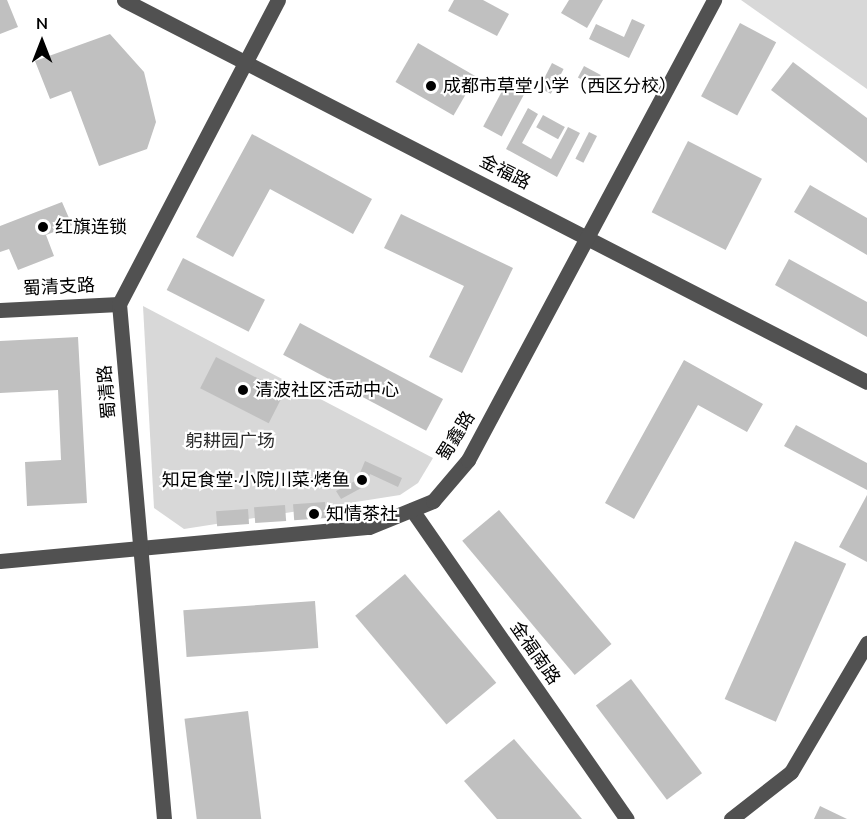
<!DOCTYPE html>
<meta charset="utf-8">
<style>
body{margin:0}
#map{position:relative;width:867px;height:819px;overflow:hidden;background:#fff;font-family:"Nunito Sans","Noto Sans SC",sans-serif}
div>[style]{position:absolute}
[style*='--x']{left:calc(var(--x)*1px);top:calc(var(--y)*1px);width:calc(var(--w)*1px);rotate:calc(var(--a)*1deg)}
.green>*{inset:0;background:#d8d8d8}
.building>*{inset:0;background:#c0c0c0;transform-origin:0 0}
.minor>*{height:15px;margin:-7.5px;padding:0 7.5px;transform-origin:7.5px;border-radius:7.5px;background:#515151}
.dots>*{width:16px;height:16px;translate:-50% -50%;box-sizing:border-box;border:3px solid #fff;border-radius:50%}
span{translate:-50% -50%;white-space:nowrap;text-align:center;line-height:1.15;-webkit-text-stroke:4.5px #fff;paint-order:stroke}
.poi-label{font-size:18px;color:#000}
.left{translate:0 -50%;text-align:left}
.right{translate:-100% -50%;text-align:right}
.street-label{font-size:18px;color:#000}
.park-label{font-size:18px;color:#2f2f2f}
.north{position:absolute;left:12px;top:12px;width:60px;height:60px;-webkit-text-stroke:4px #fff;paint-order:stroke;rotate:0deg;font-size:16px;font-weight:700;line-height:24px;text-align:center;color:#000}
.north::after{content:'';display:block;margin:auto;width:21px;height:27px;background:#000;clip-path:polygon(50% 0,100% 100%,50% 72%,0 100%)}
</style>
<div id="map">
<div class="green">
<i style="clip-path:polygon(741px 0,867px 0,867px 89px)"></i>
<i style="clip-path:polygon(143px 306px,433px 458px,418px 483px,400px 495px,184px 529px,154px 508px)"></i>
</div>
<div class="building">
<i style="clip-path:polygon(0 0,7px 0,18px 27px,0 34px)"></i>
<i style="clip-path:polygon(454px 0,483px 0,509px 14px,497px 36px,448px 11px)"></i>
<i style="clip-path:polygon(569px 0,603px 0,587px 28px,561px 13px)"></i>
<i style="clip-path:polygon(632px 19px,645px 25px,629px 58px,589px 39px,596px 24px,624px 37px)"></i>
<i style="left:740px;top:23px;width:41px;height:83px;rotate:28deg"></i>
<i style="clip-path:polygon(110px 34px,144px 72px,156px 122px,147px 149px,99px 166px,71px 91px,50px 99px,35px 61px)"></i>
<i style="left:418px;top:43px;width:67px;height:45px;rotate:30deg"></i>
<i style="clip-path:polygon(793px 62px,867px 118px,867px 163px,771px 90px)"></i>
<i style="left:552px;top:63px;width:13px;height:28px;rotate:27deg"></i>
<i style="left:584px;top:66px;width:19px;height:13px;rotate:28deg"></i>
<i style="left:509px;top:78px;width:21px;height:55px;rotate:28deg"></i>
<i style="clip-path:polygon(528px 108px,538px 114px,522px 143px,551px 159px,568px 127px,580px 133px,557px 177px,506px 149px)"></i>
<i style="left:543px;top:115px;width:25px;height:14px;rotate:29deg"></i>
<i style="left:589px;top:132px;width:9px;height:30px;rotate:27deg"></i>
<i style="clip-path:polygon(252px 134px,372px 199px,353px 234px,270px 189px,233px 257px,196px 237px)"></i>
<i style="left:688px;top:141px;width:83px;height:80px;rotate:27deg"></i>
<i style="clip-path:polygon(810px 185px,867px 218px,867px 255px,794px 212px)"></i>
<i style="clip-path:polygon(62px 202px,72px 225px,46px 235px,54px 256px,18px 270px,9px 249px,0 252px,0 226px)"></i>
<i style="clip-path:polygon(401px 214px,513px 268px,462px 373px,429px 357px,464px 286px,384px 248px)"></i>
<i style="left:183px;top:258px;width:92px;height:36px;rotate:27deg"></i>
<i style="clip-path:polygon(789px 259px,867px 302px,867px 337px,775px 285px)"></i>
<i style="left:300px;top:323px;width:162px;height:36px;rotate:28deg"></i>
<i style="clip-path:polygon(78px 337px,87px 503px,27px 506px,25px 462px,61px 460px,58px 390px,0 393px,0 341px)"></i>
<i style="left:216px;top:357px;width:77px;height:35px;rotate:27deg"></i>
<i style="clip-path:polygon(684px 360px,763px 404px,747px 432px,698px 405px,634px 519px,605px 503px)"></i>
<i style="clip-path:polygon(796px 425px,867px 463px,867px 490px,784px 446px)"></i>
<i style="clip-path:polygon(365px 461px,402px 478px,398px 487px,370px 474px,365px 486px,341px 499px,336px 491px,357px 480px)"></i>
<i style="clip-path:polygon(867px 495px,867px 562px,839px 547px)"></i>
<i style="left:325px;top:502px;width:16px;height:32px;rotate:86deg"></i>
<i style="left:285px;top:505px;width:16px;height:31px;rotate:86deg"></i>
<i style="left:248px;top:509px;width:15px;height:32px;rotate:86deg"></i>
<i style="left:499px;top:510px;width:175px;height:48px;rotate:50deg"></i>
<i style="left:795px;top:541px;width:56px;height:173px;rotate:24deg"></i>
<i style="left:405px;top:574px;width:142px;height:65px;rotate:50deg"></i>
<i style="left:315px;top:601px;width:47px;height:132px;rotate:86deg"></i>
<i style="left:631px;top:679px;width:118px;height:44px;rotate:53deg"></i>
<i style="left:248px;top:711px;width:109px;height:64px;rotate:83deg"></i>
<i style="clip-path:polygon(514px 739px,582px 819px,497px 819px,464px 781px)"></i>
<i style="clip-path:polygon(820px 806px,847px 819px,814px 819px)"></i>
</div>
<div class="minor">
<i style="--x:124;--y:0;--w:835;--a:27.21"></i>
<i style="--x:0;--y:310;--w:119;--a:-2.9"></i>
<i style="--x:412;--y:510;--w:376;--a:55.2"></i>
<i style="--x:0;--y:561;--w:371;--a:-5.3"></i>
<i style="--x:369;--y:527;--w:69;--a:-22.1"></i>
<i style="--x:433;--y:501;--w:54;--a:-49.5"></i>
<i style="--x:468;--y:460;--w:522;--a:-61.86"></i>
<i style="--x:164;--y:819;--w:517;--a:-94.99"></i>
<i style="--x:119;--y:304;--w:343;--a:-62.4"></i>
<i style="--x:731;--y:819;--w:76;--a:-38.1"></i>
<i style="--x:791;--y:772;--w:150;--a:-59.5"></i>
</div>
<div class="dots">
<i style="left:431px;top:86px;background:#000"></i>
<i style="left:43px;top:227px;background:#000"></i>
<i style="left:243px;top:390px;background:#000"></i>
<i style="left:362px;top:480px;background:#000"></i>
<i style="left:314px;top:514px;background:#000"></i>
</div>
<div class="poi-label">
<span class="left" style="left:443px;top:86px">成都市草堂小学（西区分校）</span>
<span class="left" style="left:55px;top:227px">红旗连锁</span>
<span class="left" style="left:255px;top:390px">清波社区活动中心</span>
<span class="right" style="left:350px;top:480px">知足食堂·小院川菜·烤鱼</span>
<span class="left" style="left:326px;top:514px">知情茶社</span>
</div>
<div class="street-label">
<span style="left:505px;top:172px;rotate:27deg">金福路</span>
<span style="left:59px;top:287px;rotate:-3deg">蜀清支路</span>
<span style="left:107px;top:392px;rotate:-95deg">蜀清路</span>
<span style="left:456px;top:436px;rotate:-58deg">蜀鑫路</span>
<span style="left:535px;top:653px;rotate:55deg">金福南路</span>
</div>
<div class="park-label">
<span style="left:230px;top:441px">躬耕园广场</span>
</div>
<div class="north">N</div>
</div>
